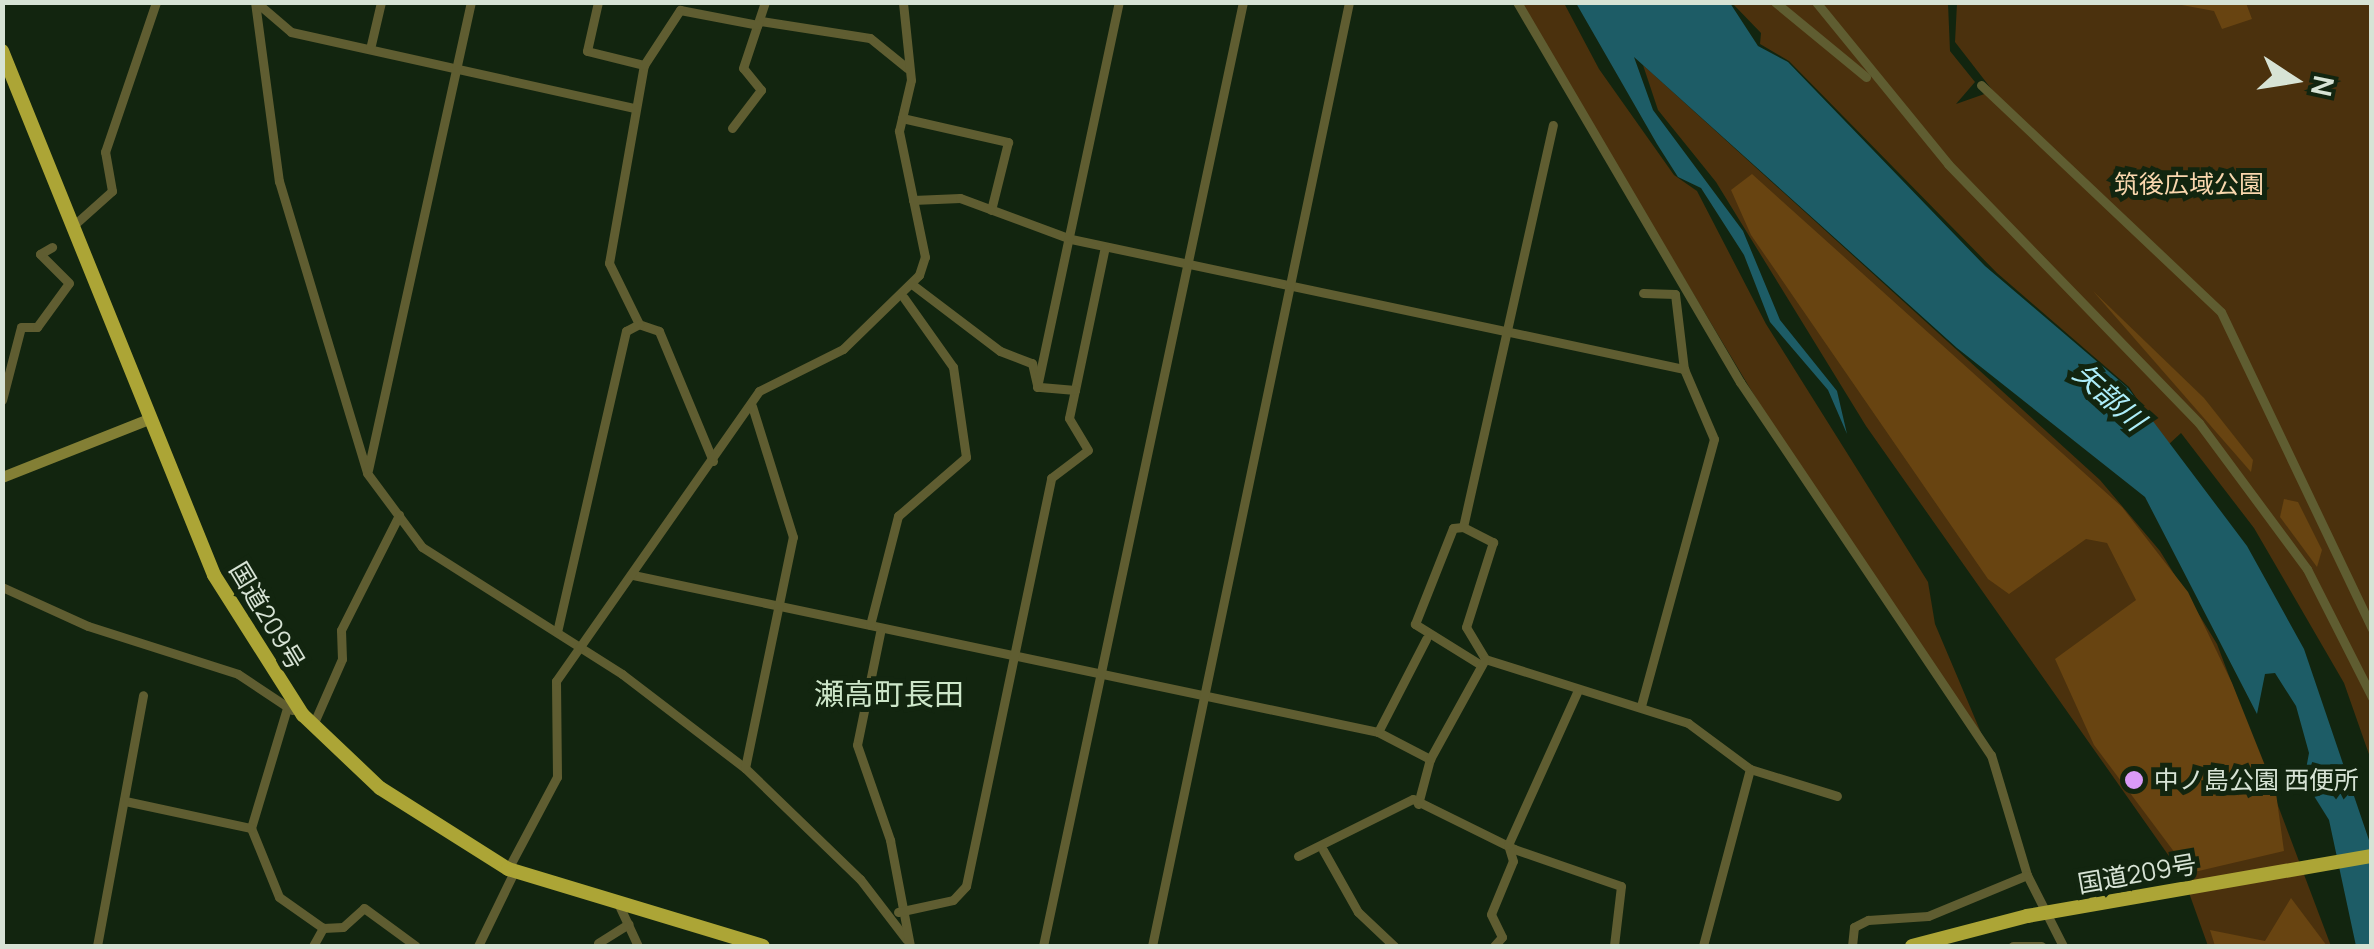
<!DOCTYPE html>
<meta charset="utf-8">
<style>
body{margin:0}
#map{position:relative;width:2374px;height:949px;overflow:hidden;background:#12250f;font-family:Manrope,"Noto Sans JP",sans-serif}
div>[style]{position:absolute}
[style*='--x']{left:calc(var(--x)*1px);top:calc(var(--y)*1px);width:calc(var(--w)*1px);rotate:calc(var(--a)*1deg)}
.green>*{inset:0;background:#4b310d}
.forest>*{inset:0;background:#684411}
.water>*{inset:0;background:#1d5c66}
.minor>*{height:9px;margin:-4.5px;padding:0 4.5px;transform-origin:4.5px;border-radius:4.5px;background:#5f5d31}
.secondary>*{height:11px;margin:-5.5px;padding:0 5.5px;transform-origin:5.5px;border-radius:5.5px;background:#837f35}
.trunk>*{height:14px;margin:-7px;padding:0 7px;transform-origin:7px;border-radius:7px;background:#aca536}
.dots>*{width:28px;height:28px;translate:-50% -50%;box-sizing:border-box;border:5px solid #12250f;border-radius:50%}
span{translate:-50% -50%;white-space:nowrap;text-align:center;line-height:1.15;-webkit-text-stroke:10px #12250f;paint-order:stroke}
.park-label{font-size:25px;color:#fad7ae}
.street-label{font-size:25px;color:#d7e3d5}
.poi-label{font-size:25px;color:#d7e3d5}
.left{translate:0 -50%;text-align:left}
.water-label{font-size:28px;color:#adedf9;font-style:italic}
.quarter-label{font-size:30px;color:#cde6c9}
.frame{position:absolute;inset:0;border:5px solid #d7e3d5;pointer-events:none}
.north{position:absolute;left:2244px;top:30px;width:100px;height:100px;-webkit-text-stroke:8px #12250f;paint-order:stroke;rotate:102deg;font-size:28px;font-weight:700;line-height:40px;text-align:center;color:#d7e3d5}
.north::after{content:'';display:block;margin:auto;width:35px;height:45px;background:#d7e3d5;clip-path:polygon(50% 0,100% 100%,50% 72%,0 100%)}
</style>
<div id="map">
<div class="green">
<i style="clip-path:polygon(1519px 3px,1564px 3px,1599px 69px,1674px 175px,1697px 191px,1766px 324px,1928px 582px,1935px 624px,1982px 735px,1796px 465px)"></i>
<i style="clip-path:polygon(1732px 3px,1948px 3px,1950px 51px,1975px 82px,1956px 104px,1993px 91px,1955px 42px,1957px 3px,2371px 3px,2371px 760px,2344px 683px,2254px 528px,2181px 433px,2168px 445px,2129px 387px,1997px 273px,1789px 61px,1760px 44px,1761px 33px)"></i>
<i style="clip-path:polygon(1643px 65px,2100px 480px,2160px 551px,2217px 644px,2331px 946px,2208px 946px,2183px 876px,1866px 426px,1716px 182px,1658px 110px)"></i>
</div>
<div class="forest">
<i style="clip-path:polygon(2171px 3px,2246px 3px,2252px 19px,2222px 29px,2214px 11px)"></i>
<i style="clip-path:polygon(1752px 174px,2122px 507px,2188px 592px,2232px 683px,2276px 793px,2284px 851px,2190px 873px,2094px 745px,2055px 659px,2136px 600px,2107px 543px,2086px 539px,2009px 594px,1988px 579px,1751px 235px,1731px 190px)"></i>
<i style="clip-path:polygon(2093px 291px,2204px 398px,2253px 460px,2251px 472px)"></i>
<i style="clip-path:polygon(2284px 499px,2298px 502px,2322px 550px,2317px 567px,2280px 517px)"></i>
<i style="clip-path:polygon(2291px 898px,2327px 946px,2215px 946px,2210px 930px,2265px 941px)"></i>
</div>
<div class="water">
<i style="clip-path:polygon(1576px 3px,1730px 3px,1758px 46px,1788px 62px,1985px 266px,2128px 388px,2247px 546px,2304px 649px,2371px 846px,2371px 946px,2356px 946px,2329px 820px,2304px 780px,2309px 753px,2296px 706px,2275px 673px,2265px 674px,2257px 714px,2145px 497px,1957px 348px,1634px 57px,1653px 110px,1743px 231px,1780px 320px,1837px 391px,1847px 434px,1828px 390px,1770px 322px,1744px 255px,1701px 188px,1678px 177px,1657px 144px)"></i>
</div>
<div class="minor">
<i style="--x:255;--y:2;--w:181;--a:82.4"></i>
<i style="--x:279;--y:181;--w:305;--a:73.2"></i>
<i style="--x:367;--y:473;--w:92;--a:53.4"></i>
<i style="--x:422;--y:547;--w:237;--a:32.4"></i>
<i style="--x:622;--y:674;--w:155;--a:37.4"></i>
<i style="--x:745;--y:768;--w:160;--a:44"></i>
<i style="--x:860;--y:879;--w:76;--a:52.5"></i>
<i style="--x:256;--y:2;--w:46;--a:40.6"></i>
<i style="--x:291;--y:32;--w:352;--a:12.5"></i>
<i style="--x:598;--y:2;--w:50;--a:102.7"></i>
<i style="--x:587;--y:51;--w:59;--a:13.8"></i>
<i style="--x:1517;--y:2;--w:441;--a:59.6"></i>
<i style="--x:1740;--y:382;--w:450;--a:56.1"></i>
<i style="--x:1991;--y:755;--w:125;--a:73.3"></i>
<i style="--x:2027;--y:875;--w:80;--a:63.1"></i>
<i style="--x:1775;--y:2;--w:118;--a:39.5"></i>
<i style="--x:1816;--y:2;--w:209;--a:50.8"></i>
<i style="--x:1948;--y:164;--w:361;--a:45.9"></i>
<i style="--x:2199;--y:423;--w:182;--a:53.5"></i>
<i style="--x:2307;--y:569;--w:144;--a:63.1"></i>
<i style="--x:761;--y:21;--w:110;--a:8.9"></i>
<i style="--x:870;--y:38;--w:48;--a:39"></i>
<i style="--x:370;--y:49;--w:48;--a:-76.8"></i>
<i style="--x:1981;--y:85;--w:330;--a:43.4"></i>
<i style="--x:2221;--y:312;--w:351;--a:64.5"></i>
<i style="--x:902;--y:118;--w:109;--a:12.8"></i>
<i style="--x:1008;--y:142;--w:70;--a:104"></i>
<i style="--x:732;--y:128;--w:48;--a:-52.7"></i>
<i style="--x:761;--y:90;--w:28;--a:-129"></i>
<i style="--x:743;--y:68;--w:70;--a:-71.6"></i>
<i style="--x:913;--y:200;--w:47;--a:-2.4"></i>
<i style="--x:960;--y:198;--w:118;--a:20.3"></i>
<i style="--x:1071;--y:239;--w:627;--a:11.97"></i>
<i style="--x:1684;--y:369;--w:76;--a:66.8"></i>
<i style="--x:1714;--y:439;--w:276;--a:105.3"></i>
<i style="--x:74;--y:225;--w:51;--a:-41.8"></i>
<i style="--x:112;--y:191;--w:40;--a:-100"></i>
<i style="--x:105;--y:152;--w:158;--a:-71.2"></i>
<i style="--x:913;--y:285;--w:109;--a:37.2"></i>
<i style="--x:1000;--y:351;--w:34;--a:21"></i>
<i style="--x:1032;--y:363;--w:22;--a:77"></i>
<i style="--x:1643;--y:293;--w:32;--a:2"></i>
<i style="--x:1675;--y:294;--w:76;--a:83.2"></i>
<i style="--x:1075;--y:390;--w:146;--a:-78.2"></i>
<i style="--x:2;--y:400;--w:75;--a:-75.4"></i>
<i style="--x:21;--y:327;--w:16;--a:0"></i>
<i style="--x:37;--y:327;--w:54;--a:-54"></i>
<i style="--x:69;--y:283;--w:41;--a:-135"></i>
<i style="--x:40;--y:254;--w:14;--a:-30"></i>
<i style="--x:713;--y:461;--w:141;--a:-112.6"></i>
<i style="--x:659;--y:331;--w:21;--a:-161"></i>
<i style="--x:639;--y:324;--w:68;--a:-116.2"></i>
<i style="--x:609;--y:263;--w:201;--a:-80"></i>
<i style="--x:644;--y:65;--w:66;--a:-56.8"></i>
<i style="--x:680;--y:10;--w:79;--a:10.9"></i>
<i style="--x:368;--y:470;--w:479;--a:-77.6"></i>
<i style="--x:1463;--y:527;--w:34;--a:27"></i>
<i style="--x:1493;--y:542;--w:89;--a:107.6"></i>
<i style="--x:1466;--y:627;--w:37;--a:59"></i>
<i style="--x:1485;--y:659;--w:213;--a:17.5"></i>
<i style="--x:1688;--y:723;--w:77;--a:36.6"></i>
<i style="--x:1750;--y:769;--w:183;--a:104.9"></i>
<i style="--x:633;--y:575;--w:761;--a:11.9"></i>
<i style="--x:1378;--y:732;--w:59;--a:27.4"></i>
<i style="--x:2;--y:587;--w:94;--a:24.4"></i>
<i style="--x:88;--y:626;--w:157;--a:17.7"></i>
<i style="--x:238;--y:674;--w:65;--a:33.7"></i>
<i style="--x:870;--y:625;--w:113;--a:-75.6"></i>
<i style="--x:898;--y:516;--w:90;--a:-40.9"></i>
<i style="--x:966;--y:457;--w:91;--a:-98.2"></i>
<i style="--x:953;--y:367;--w:85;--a:-125.4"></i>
<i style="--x:881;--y:628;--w:119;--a:101.6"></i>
<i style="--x:857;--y:745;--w:101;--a:70.8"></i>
<i style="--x:890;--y:840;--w:108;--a:79.3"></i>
<i style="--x:557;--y:632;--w:309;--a:-77.1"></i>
<i style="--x:626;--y:331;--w:15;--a:-28"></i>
<i style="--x:1481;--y:665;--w:78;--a:-148.2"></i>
<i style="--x:1415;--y:624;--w:103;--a:-68.4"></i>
<i style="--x:1453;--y:528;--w:10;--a:-6"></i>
<i style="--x:1463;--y:527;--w:412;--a:-77.4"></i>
<i style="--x:287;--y:708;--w:125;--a:106.7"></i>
<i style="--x:251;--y:828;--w:74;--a:67.9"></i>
<i style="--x:279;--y:897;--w:54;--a:35.2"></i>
<i style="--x:323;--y:928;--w:20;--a:-3"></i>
<i style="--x:343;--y:927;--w:28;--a:-42"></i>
<i style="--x:364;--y:908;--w:64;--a:36.2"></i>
<i style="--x:313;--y:725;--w:72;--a:-66.3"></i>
<i style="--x:342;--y:659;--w:29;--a:-92"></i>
<i style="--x:341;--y:630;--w:129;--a:-63.2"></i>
<i style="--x:1378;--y:732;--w:105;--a:-62.7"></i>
<i style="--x:745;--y:768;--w:236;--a:-78.3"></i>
<i style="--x:793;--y:537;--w:137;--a:-107.4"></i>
<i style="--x:1750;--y:769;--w:91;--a:17.2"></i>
<i style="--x:125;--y:801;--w:129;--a:12.1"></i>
<i style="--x:1418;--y:804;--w:47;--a:-75.1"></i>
<i style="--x:1430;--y:759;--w:112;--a:-61.1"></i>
<i style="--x:1323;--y:850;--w:71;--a:60.6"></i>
<i style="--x:1358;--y:912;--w:50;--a:43.4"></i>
<i style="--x:1298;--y:856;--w:128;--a:-26.4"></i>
<i style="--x:1413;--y:799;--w:113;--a:26.3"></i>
<i style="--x:1514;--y:849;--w:113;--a:19.1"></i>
<i style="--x:1621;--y:886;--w:60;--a:96.7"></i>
<i style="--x:508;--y:869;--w:104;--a:-62"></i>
<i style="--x:557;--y:777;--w:96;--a:-90.6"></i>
<i style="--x:556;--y:681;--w:354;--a:-55"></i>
<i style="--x:759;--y:391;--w:94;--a:-26.6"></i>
<i style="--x:843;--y:349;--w:106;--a:-44.2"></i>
<i style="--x:919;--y:275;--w:19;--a:-72"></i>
<i style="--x:925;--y:257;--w:129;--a:-101.7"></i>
<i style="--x:899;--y:131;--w:52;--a:-76.8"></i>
<i style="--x:911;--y:80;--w:78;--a:-95.9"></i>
<i style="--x:618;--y:903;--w:47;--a:65.1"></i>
<i style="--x:898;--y:912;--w:56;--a:-12.3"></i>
<i style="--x:953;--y:900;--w:19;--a:-47"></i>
<i style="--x:966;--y:886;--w:417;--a:-78.2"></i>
<i style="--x:1051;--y:478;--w:46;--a:-37.1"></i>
<i style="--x:1088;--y:450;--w:37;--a:-121"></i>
<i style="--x:1069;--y:418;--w:29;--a:-78"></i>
<i style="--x:1075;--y:390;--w:38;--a:-175"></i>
<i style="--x:1037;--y:387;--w:394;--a:-78"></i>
<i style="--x:598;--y:943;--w:36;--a:-32"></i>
<i style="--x:97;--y:946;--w:255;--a:-79.6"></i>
<i style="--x:313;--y:946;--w:21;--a:-61"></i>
<i style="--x:478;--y:946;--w:82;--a:-64.1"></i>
<i style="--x:1043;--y:946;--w:965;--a:-78.04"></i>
<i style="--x:1152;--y:946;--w:964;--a:-78.21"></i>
<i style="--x:1494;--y:946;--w:12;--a:-48"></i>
<i style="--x:1502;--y:937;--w:25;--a:-116"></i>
<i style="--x:1491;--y:914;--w:57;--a:-67.5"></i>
<i style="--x:1513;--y:861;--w:17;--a:-107"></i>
<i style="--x:1508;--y:845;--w:170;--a:-65.7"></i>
<i style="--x:1852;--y:946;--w:19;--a:-84"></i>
<i style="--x:1854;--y:927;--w:16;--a:-27"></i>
<i style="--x:1868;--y:920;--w:60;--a:-3.8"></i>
<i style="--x:1928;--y:916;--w:107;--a:-22.5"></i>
<i style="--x:2013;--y:946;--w:28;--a:0"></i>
</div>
<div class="secondary">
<i style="--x:2;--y:477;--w:160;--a:-21.6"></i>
</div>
<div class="trunk">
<i style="--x:2;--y:51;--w:565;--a:67.97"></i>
<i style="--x:214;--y:575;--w:166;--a:57.6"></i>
<i style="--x:303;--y:715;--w:106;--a:43.5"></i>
<i style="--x:380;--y:788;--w:151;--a:32.3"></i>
<i style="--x:508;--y:869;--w:266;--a:16.8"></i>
<i style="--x:1912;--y:946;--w:119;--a:-14.6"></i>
<i style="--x:2027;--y:916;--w:350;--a:-9.9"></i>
</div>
<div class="dots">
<i style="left:2134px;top:780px;background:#d99af7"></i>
</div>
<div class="park-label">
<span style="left:2189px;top:184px">筑後広域公園</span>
</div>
<div class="street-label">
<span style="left:267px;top:616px;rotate:59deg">国道209号</span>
<span style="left:2137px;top:874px;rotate:-10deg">国道209号</span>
</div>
<div class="poi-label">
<span class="left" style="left:2154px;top:780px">中ノ島公園 西便所</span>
</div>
<div class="water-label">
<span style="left:2110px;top:396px;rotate:42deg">矢部川</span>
</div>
<div class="quarter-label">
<span style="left:889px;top:694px">瀬高町長田</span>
</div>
<div class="frame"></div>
<div class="north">N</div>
</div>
